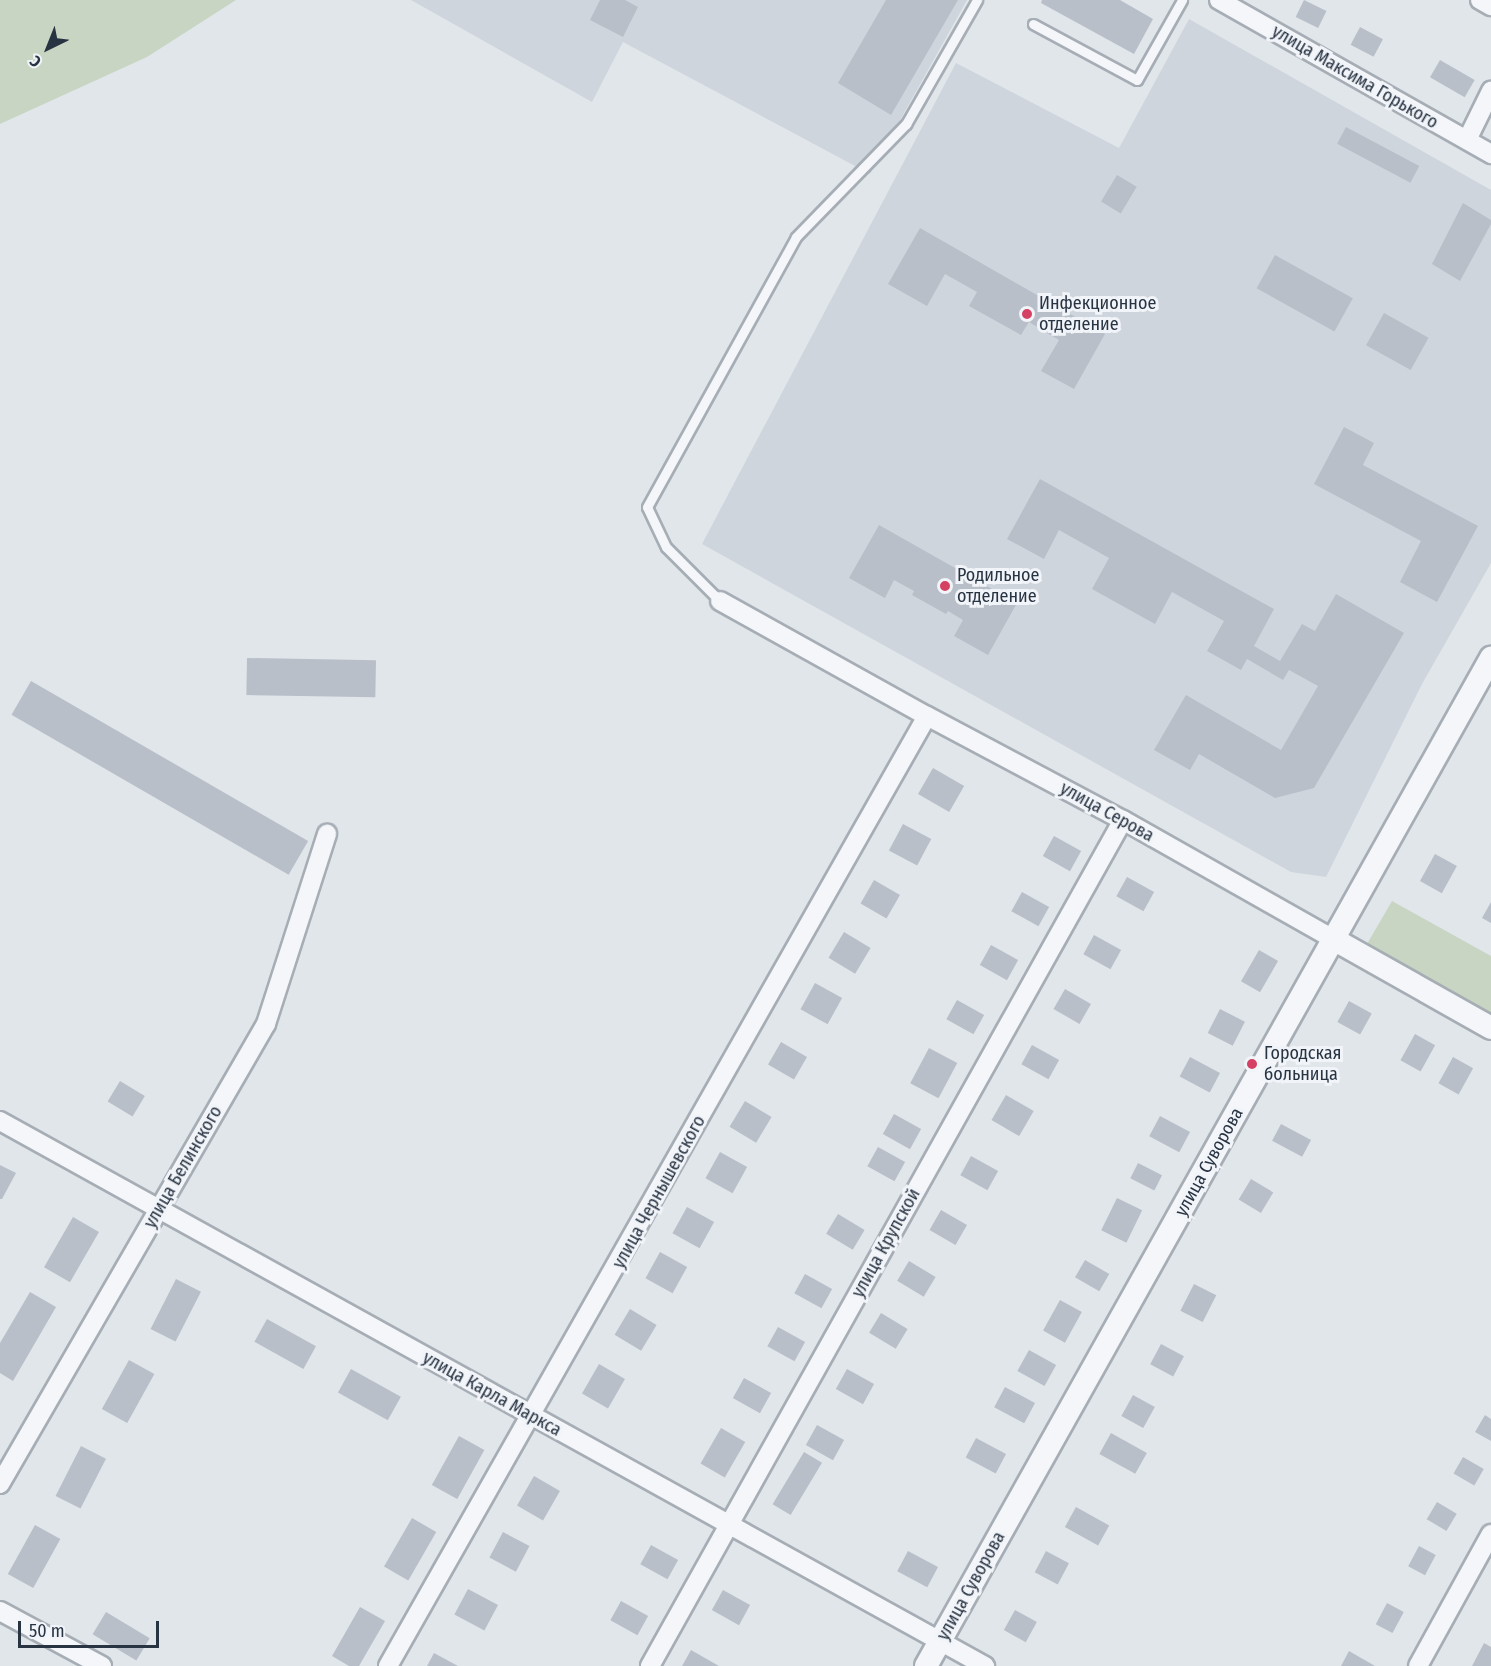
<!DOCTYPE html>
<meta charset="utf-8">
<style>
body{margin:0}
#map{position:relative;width:1491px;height:1666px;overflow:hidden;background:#e1e6eb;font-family:"Fira Sans Condensed",sans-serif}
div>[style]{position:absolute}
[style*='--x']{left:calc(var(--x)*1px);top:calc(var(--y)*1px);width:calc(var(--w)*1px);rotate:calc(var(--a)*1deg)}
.built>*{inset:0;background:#cfd5dd}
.green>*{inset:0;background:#c8d5c2}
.building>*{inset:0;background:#b8bfc8;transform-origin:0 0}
.roads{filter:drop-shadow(2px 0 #a6adb5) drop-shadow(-2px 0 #a6adb5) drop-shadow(0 2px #a6adb5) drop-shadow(0 -2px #a6adb5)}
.service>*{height:9px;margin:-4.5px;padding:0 4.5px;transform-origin:4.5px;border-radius:4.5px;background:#f4f6f9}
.minor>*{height:18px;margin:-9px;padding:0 9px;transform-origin:9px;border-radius:9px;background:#f4f6f9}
.tertiary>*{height:22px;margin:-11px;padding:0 11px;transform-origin:11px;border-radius:11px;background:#f4f6f9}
.dots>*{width:16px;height:16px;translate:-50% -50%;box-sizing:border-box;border:3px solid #f1f4f8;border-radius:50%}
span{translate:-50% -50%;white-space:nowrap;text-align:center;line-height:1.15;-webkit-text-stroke:6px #f1f4f8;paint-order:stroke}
.street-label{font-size:18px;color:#293443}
.poi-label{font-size:18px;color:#293443}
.left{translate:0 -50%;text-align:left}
.north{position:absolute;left:18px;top:18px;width:60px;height:60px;-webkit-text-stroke:4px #f1f4f8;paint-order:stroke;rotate:223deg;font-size:16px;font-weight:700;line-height:24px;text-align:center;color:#293443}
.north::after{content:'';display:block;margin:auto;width:21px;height:27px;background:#293443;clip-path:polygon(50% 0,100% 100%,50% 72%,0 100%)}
.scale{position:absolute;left:18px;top:1621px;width:141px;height:27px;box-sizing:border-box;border:3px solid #293443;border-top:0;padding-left:8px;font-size:18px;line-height:21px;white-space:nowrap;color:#293443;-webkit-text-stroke:4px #f1f4f8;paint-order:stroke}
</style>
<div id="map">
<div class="built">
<i style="clip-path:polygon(411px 0,967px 0,870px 174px,623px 42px,592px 102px)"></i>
<i style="clip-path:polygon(1189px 19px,1491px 190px,1491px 563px,1422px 684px,1326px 877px,1291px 872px,702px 544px,956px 63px,1119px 148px)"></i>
</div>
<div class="green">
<i style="clip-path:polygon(0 0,236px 0,147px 57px,0 124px)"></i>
<i style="clip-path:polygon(1392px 901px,1491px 956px,1491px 1013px,1367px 944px)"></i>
</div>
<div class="building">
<i style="clip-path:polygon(600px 0,625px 0,638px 7px,623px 37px,590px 20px)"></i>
<i style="clip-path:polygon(886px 0,958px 0,891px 115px,838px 83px)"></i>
<i style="clip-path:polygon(1042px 0,1120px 0,1153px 19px,1134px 54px,1041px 3px)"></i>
<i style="left:1304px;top:0;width:25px;height:19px;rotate:26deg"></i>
<i style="left:1360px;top:27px;width:26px;height:20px;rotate:28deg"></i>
<i style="left:1440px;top:60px;width:40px;height:20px;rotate:30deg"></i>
<i style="left:1346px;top:127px;width:83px;height:19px;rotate:28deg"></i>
<i style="left:1117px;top:175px;width:23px;height:31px;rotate:31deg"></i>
<i style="clip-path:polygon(1463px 203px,1491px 220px,1491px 224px,1460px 281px,1432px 264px)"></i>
<i style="clip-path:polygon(920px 228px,1105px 334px,1074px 389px,1041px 371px,1059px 340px,1029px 322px,1021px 335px,969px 306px,977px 292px,945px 274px,927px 306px,888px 284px)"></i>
<i style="left:1275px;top:255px;width:89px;height:38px;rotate:29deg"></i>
<i style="left:1384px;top:313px;width:51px;height:37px;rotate:29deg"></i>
<i style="clip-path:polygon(1344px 427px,1374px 443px,1363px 465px,1478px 526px,1437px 602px,1400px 582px,1421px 541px,1314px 484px)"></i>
<i style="clip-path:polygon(1040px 479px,1274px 609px,1254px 646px,1280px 661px,1302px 624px,1315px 631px,1336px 594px,1404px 633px,1314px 788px,1275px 798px,1199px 754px,1190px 770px,1154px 750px,1186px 695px,1281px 750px,1318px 686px,1289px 670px,1283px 680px,1247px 659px,1241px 670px,1207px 651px,1224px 621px,1172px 592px,1155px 624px,1092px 589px,1109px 558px,1059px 530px,1044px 559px,1007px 539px)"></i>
<i style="clip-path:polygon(879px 525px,1017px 603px,988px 655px,954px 636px,963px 620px,948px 611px,946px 614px,912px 595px,914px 591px,894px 580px,885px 598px,849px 578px)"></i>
<i style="left:247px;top:658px;width:129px;height:37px;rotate:1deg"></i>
<i style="left:31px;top:681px;width:320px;height:39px;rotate:30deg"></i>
<i style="left:933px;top:768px;width:36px;height:30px;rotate:30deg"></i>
<i style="left:903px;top:824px;width:32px;height:30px;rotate:28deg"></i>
<i style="left:1054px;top:836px;width:31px;height:23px;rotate:29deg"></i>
<i style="left:1435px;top:854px;width:25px;height:31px;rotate:29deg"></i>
<i style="left:1127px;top:877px;width:31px;height:22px;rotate:29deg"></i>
<i style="left:874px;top:880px;width:30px;height:27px;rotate:30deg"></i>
<i style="left:1022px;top:892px;width:31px;height:22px;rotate:29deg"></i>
<i style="clip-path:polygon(1491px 902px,1491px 923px,1482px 918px)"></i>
<i style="left:844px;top:932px;width:31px;height:30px;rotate:31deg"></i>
<i style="left:1094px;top:935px;width:31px;height:22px;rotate:29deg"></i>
<i style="left:991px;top:945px;width:31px;height:23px;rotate:29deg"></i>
<i style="left:1259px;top:950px;width:22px;height:36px;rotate:30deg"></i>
<i style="left:815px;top:983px;width:31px;height:30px;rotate:29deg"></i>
<i style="left:1065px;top:989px;width:30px;height:23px;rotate:30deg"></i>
<i style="left:957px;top:1000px;width:31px;height:22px;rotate:29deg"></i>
<i style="left:1349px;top:1001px;width:26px;height:24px;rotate:29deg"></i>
<i style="left:1220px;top:1009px;width:28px;height:27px;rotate:27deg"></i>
<i style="left:1415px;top:1034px;width:23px;height:30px;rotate:29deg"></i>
<i style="left:781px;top:1042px;width:30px;height:26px;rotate:30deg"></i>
<i style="left:1032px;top:1045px;width:31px;height:22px;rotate:29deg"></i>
<i style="left:929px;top:1048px;width:32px;height:40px;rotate:28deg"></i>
<i style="left:1190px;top:1057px;width:34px;height:22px;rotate:28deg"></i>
<i style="left:1453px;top:1057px;width:23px;height:30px;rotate:29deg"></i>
<i style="left:120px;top:1081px;width:29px;height:24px;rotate:31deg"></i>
<i style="left:1006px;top:1095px;width:32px;height:29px;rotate:30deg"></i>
<i style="left:745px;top:1101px;width:31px;height:30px;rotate:31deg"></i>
<i style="left:894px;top:1114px;width:31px;height:23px;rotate:29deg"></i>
<i style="left:1160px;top:1116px;width:34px;height:23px;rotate:28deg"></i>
<i style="left:1281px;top:1124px;width:34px;height:19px;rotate:28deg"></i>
<i style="left:878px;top:1147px;width:31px;height:22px;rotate:29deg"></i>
<i style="left:720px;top:1152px;width:31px;height:30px;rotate:29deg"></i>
<i style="left:971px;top:1156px;width:31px;height:22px;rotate:29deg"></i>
<i style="left:1138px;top:1163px;width:27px;height:17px;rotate:27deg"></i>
<i style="clip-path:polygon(0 1165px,16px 1173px,2px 1199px,0 1199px)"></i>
<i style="left:1251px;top:1179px;width:26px;height:24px;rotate:31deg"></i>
<i style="left:1117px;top:1198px;width:28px;height:36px;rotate:26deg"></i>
<i style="left:687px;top:1207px;width:31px;height:30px;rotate:29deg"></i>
<i style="left:941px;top:1210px;width:30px;height:23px;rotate:30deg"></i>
<i style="left:838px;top:1214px;width:31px;height:23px;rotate:31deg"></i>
<i style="left:73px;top:1217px;width:30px;height:58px;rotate:30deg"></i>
<i style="left:660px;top:1252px;width:31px;height:30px;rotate:29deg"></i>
<i style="left:1085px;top:1260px;width:28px;height:20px;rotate:30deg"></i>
<i style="left:909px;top:1261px;width:31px;height:23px;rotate:31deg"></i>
<i style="left:805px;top:1274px;width:31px;height:22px;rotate:29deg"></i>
<i style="left:176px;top:1279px;width:28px;height:56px;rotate:27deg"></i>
<i style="left:1194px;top:1284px;width:25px;height:30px;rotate:27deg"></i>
<i style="clip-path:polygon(30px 1292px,56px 1307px,13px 1381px,0 1373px,0 1343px)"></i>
<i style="left:1060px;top:1300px;width:25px;height:35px;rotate:29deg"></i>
<i style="left:630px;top:1309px;width:31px;height:30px;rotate:31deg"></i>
<i style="left:881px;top:1313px;width:31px;height:23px;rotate:31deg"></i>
<i style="left:267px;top:1319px;width:56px;height:26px;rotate:29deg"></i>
<i style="left:778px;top:1327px;width:31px;height:22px;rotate:29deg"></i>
<i style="left:1161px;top:1344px;width:26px;height:23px;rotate:28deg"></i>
<i style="left:1029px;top:1350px;width:31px;height:24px;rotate:29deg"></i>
<i style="left:129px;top:1360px;width:29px;height:56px;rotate:29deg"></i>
<i style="left:599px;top:1364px;width:30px;height:34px;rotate:30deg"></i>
<i style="left:351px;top:1369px;width:57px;height:27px;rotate:29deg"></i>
<i style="left:847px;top:1369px;width:31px;height:23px;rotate:29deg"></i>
<i style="left:744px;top:1378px;width:31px;height:23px;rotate:29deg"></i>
<i style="left:1005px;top:1387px;width:34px;height:23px;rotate:28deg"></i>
<i style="left:1133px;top:1395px;width:25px;height:24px;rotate:29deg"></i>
<i style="clip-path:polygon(1485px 1415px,1491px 1419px,1491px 1441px,1475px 1432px)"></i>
<i style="left:817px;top:1425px;width:31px;height:23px;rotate:29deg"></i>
<i style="left:721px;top:1428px;width:28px;height:41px;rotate:30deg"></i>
<i style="left:1111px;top:1433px;width:41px;height:24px;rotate:29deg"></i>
<i style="left:459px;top:1436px;width:29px;height:56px;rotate:29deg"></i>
<i style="left:976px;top:1438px;width:34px;height:22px;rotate:28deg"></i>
<i style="left:81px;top:1446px;width:28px;height:56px;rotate:27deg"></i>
<i style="left:804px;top:1452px;width:21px;height:61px;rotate:31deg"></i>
<i style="left:1463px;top:1457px;width:24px;height:19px;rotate:30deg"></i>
<i style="left:534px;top:1476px;width:30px;height:34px;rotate:30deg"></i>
<i style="left:1437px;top:1502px;width:23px;height:20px;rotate:31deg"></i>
<i style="left:1076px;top:1507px;width:38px;height:23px;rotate:29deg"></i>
<i style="left:412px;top:1518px;width:28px;height:56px;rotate:30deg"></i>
<i style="left:35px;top:1525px;width:29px;height:56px;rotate:29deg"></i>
<i style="left:503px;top:1532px;width:30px;height:29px;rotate:28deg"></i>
<i style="left:651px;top:1545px;width:31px;height:22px;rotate:29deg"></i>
<i style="left:1419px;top:1546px;width:19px;height:23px;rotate:28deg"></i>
<i style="left:908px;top:1551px;width:34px;height:23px;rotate:28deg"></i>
<i style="left:1046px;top:1551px;width:26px;height:24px;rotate:28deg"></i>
<i style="left:468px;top:1589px;width:34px;height:29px;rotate:28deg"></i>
<i style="left:723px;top:1590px;width:31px;height:23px;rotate:29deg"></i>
<i style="left:621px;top:1601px;width:31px;height:22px;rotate:29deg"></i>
<i style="left:1387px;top:1603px;width:19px;height:24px;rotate:28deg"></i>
<i style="clip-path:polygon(360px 1607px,385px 1621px,359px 1666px,349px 1666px,332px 1656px)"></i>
<i style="left:1015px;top:1610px;width:25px;height:23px;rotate:29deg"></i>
<i style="left:106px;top:1612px;width:51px;height:26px;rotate:31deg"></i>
<i style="clip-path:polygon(1484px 1643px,1491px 1647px,1491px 1666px,1472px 1666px)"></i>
<i style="clip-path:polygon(691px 1650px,719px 1666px,682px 1666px)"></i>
<i style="clip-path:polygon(1349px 1651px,1375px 1666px,1341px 1666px)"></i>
<i style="clip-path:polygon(434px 1653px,458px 1666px,427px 1666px)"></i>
</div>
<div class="roads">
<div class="service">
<i style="--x:1033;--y:24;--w:118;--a:28.3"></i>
<i style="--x:1137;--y:80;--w:92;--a:-60.6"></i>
<i style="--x:720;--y:601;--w:76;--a:-135"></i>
<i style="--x:666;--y:547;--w:44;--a:-115.4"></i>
<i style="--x:647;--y:507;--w:308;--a:-61.1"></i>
<i style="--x:796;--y:237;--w:158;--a:-45.8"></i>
<i style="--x:906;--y:124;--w:143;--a:-60.2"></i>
</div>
<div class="minor">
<i style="--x:1219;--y:0;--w:313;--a:29.5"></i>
<i style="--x:1480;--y:0;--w:13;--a:29"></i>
<i style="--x:1467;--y:140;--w:55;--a:-63.9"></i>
<i style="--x:720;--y:601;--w:237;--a:29.1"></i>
<i style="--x:927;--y:716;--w:222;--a:28"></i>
<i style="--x:1123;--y:820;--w:244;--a:29.5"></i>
<i style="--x:0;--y:1121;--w:1126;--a:28.96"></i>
<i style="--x:0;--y:1484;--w:531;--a:-59.96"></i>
<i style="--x:266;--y:1024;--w:200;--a:-72.2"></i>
<i style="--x:0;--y:1611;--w:116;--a:28.3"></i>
<i style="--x:388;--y:1666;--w:1092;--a:-60.43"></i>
<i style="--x:650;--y:1666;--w:969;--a:-60.79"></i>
<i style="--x:1418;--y:1666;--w:151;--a:-61.1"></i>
</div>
<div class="tertiary">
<i style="--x:1335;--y:940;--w:179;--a:29.4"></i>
<i style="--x:926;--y:1666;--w:1156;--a:-60.73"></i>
</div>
</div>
<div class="dots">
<i style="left:1027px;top:314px;background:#d54163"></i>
<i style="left:945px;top:586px;background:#d54163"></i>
<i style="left:1252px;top:1064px;background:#d54163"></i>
</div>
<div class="street-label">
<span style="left:1355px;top:77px;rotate:30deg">улица Максима Горького</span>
<span style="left:1107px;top:812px;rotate:29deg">улица Серова</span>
<span style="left:1209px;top:1162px;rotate:-61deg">улица Суворова</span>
<span style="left:183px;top:1167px;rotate:-60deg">улица Белинского</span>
<span style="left:659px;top:1192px;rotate:-61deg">улица Чернышевского</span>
<span style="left:886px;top:1243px;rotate:-61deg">улица Крупской</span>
<span style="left:492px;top:1394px;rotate:29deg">улица Карла Маркса</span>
<span style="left:971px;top:1586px;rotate:-61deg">улица Суворова</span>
</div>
<div class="poi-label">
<span class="left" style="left:1039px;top:314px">Инфекционное<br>отделение</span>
<span class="left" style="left:957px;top:586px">Родильное<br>отделение</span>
<span class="left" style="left:1264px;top:1064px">Городская<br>больница</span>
</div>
<div class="north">С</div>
<div class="scale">50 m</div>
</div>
